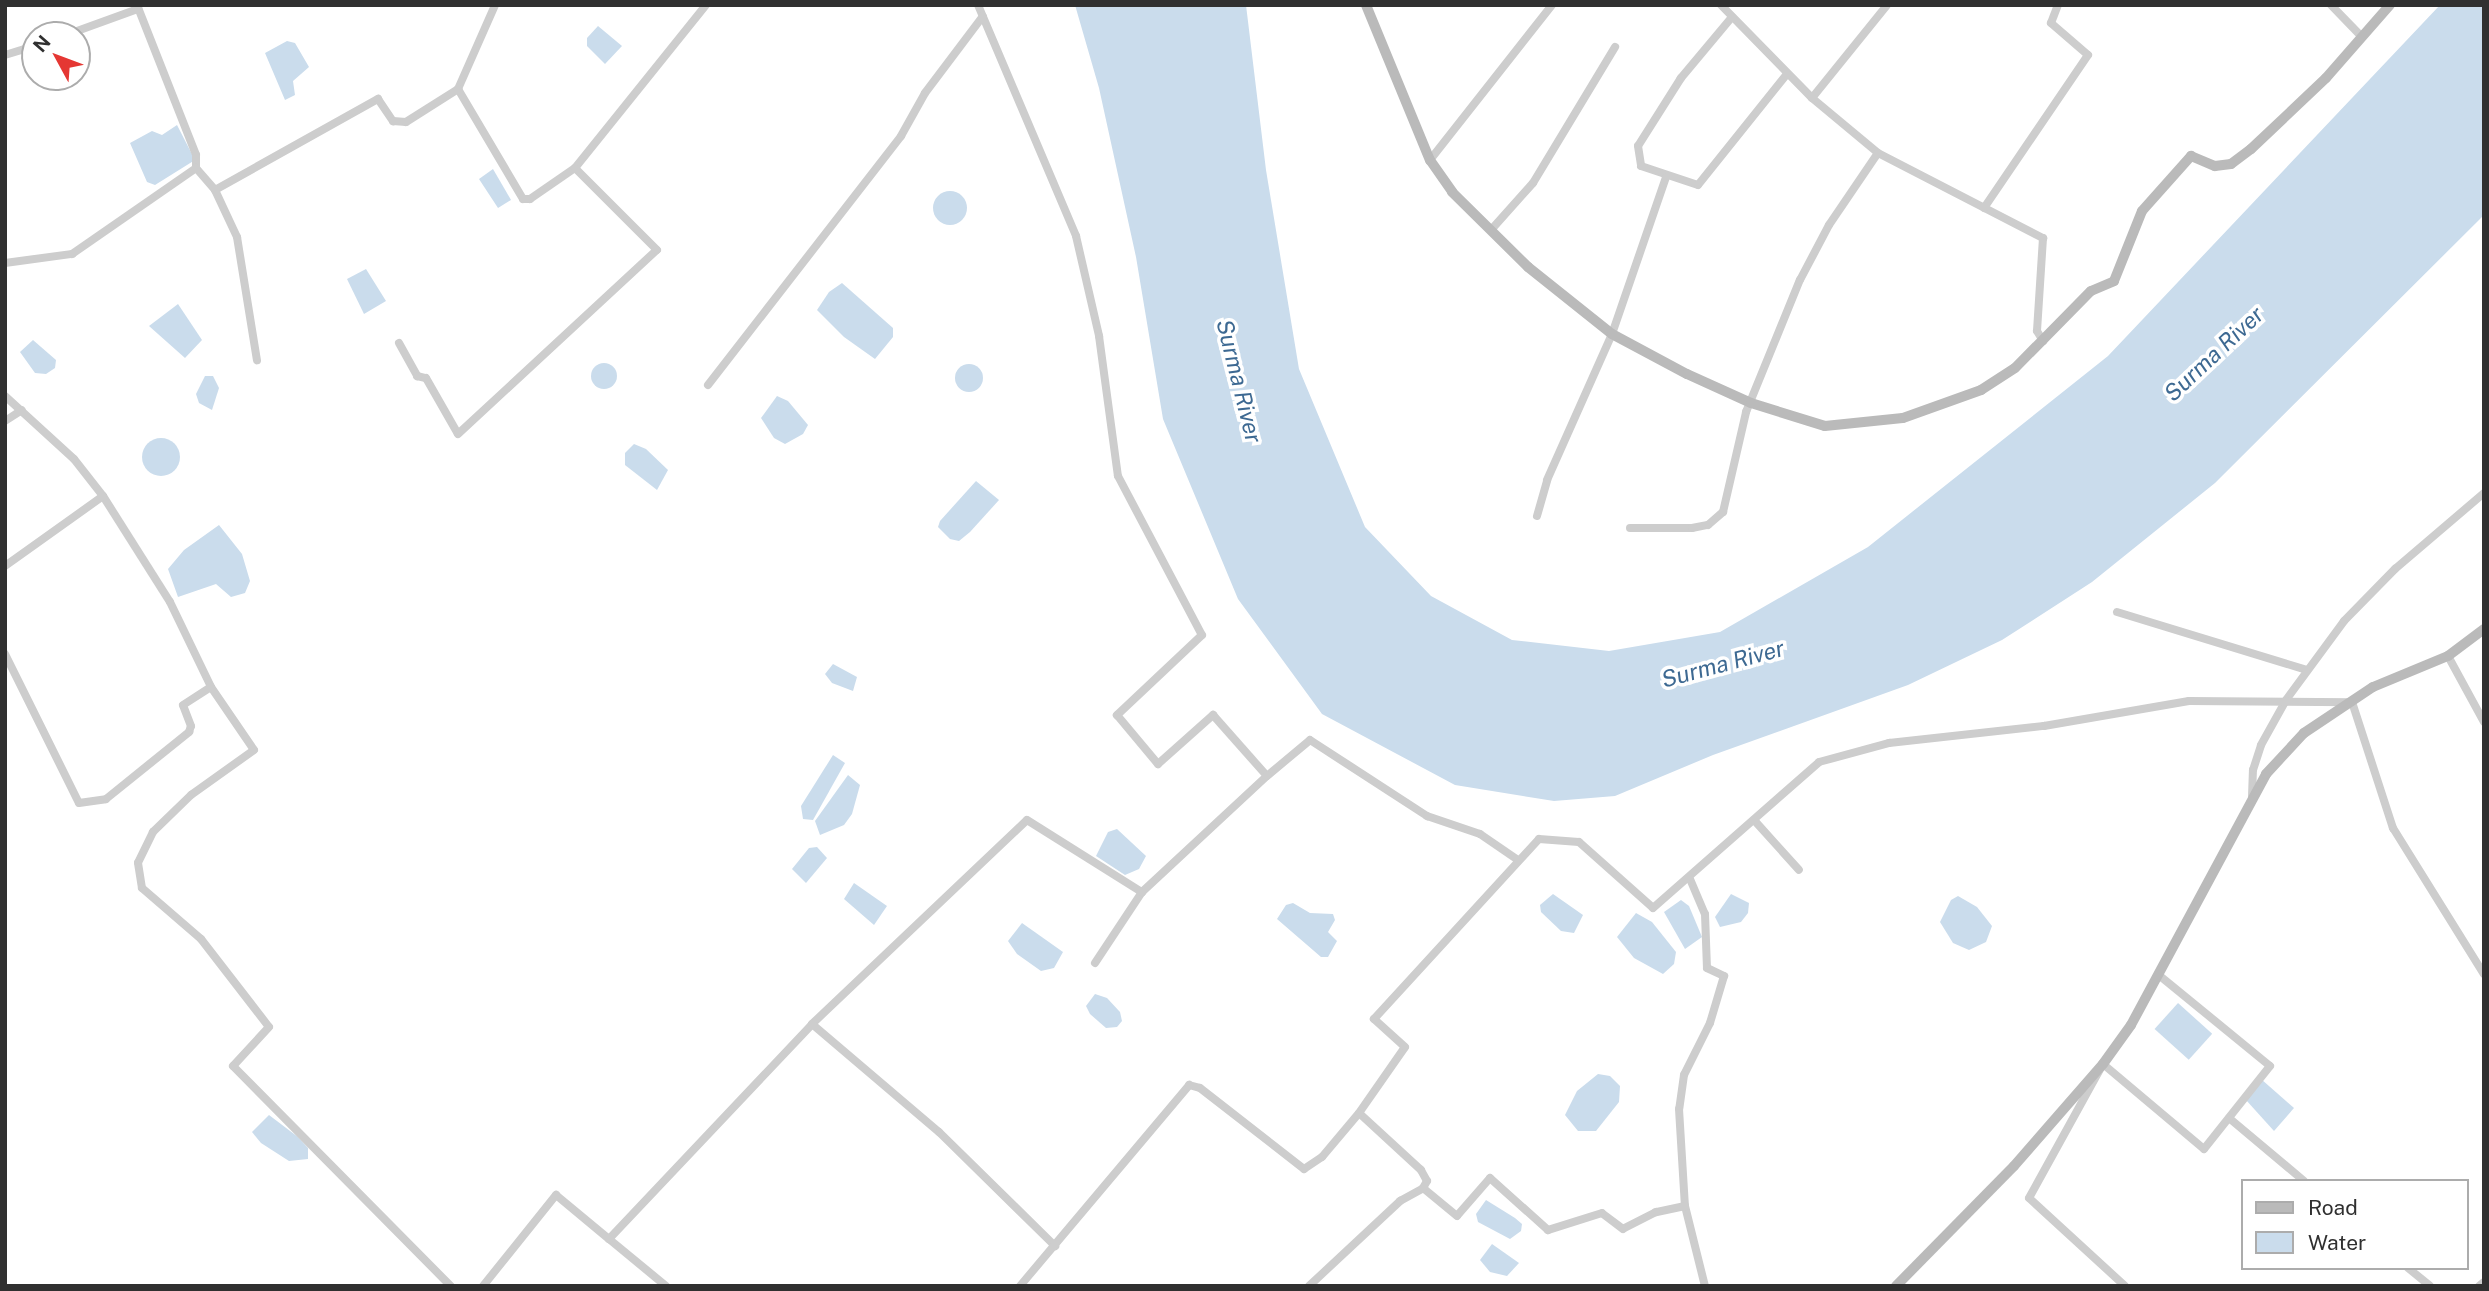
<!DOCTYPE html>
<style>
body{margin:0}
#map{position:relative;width:2489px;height:1291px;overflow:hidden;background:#fff;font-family:"Public Sans",sans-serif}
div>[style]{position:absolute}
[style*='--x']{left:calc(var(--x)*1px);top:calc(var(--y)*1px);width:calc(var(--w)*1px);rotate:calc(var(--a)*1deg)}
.water>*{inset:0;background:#cadcec;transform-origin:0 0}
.round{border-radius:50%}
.street>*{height:8px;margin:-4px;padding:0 4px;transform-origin:4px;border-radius:4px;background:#cdcdcd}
.secondary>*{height:10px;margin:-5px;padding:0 5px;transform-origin:5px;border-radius:5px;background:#bababa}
span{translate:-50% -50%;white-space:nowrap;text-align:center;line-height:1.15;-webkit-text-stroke:7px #fff;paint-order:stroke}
.water-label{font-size:23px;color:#3d6992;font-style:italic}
.frame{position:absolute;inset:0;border:7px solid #303030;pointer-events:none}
.legend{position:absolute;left:2241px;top:1179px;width:228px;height:91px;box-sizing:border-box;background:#fff;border:2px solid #acacac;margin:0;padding:9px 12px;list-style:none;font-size:21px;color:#303030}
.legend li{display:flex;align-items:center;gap:14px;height:35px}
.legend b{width:35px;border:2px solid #acacac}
.north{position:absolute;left:21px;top:21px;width:70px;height:70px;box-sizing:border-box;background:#fff;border:2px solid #acacac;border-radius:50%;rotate:311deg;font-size:19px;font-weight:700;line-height:28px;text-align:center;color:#303030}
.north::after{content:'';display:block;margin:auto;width:24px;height:32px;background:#e53733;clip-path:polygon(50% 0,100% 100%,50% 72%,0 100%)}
</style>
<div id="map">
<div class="water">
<i style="clip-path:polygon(1075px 5px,1246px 5px,1266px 170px,1299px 369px,1365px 527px,1431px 596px,1512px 640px,1609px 651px,1720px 632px,1868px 547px,2108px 356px,2440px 5px,2484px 5px,2484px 215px,2215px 483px,2092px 582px,2002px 640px,1908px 685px,1713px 755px,1615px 796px,1554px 801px,1455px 785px,1322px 714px,1238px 599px,1163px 419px,1136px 257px,1099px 88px)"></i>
<i style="clip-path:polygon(598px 26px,622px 46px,605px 64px,587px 46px,587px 38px)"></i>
<i style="clip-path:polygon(287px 41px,295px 43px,309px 67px,293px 81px,295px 95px,285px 100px,265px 53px)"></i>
<i style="clip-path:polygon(177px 125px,195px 160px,155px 185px,147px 182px,130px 143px,152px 131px,162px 135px)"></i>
<i style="clip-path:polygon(493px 169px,511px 200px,498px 208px,479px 179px)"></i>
<i class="round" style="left:933px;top:191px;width:34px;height:34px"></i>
<i style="clip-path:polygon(366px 269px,386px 301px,364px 314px,347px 279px)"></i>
<i style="clip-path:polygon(842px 283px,893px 328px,893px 337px,875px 359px,844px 337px,817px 310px,829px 292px)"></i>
<i style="clip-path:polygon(178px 304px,202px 340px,185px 358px,149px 326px)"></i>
<i style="clip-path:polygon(33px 340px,56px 360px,55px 368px,46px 374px,35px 373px,20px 352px)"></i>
<i class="round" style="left:591px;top:363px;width:26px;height:26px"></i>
<i class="round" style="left:955px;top:364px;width:28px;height:28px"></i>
<i style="clip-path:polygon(205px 376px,213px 376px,219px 388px,212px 410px,199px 403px,196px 394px)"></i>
<i style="clip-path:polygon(777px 396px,788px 401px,808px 425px,803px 434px,785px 444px,774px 438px,761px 418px)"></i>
<i class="round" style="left:142px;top:438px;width:38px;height:38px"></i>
<i style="clip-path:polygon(634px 444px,646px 449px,668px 470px,657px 490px,625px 465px,625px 453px)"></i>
<i style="clip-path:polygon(976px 481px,999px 500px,970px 532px,959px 541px,950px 539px,938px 527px,940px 521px)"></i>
<i style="clip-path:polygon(219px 525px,242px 554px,250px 581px,245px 593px,231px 597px,216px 584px,178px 597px,168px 569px,184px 550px)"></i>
<i style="clip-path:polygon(833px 664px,857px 677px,853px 691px,832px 683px,825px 674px)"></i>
<i style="clip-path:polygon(833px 755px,845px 763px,813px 820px,803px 819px,801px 806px)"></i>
<i style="clip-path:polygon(848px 775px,860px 785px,852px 814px,844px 825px,820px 835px,815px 821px)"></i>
<i style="clip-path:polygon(1117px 829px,1146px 856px,1139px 869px,1125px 875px,1096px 856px,1108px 832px)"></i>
<i style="clip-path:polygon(817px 847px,827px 858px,806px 883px,792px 869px,809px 848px)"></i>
<i style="clip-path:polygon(854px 883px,887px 906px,874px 925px,844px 899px)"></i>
<i style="clip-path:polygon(1553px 894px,1583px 915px,1574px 933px,1561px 931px,1541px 912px,1540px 905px)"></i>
<i style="clip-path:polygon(1731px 894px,1749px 903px,1748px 913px,1741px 922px,1720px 927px,1715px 917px)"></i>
<i style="clip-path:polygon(1958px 896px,1977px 907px,1992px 926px,1986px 942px,1969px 950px,1953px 943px,1940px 922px,1951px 900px)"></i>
<i style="clip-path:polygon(1681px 900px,1689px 906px,1702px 937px,1685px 949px,1664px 912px)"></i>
<i style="clip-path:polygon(1293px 903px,1310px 913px,1333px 914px,1335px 920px,1328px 932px,1337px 941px,1328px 957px,1321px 957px,1277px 919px,1286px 905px)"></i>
<i style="clip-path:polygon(1636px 913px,1652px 922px,1676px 952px,1674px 964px,1663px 974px,1634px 958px,1617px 937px)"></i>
<i style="clip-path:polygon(1022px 923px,1063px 952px,1054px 968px,1041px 971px,1017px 954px,1008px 941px)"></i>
<i style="clip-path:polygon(1095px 994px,1107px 998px,1120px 1012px,1122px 1021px,1117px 1027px,1106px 1028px,1090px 1014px,1086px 1006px)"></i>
<i style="left:2178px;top:1003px;width:46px;height:35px;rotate:42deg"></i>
<i style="clip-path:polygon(1598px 1074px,1610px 1076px,1620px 1086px,1619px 1102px,1596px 1131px,1578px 1131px,1565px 1115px,1577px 1091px)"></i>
<i style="clip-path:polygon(2261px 1079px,2294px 1108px,2274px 1131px,2246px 1100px)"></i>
<i style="clip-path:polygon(269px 1115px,298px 1137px,308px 1148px,308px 1159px,289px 1161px,261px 1143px,252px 1132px)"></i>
<i style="clip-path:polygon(1486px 1200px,1515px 1218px,1522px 1224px,1521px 1231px,1510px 1239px,1478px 1222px,1476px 1214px)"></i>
<i style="clip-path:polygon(1492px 1244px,1519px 1263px,1507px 1276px,1490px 1272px,1480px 1260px)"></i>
</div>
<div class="street">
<i style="--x:137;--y:5;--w:161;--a:68.5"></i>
<i style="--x:196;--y:155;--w:13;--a:90"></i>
<i style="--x:196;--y:168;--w:29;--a:49"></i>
<i style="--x:215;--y:190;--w:187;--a:-29.2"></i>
<i style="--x:378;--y:99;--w:27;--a:56"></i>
<i style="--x:393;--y:121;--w:13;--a:4"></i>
<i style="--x:406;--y:122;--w:62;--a:-32.4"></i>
<i style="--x:458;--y:89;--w:92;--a:-66.2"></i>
<i style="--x:978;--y:5;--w:251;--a:67"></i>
<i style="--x:1076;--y:236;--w:103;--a:77"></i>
<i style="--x:1099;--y:336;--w:141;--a:82.3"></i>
<i style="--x:1118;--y:476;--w:180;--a:62.2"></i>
<i style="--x:1202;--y:635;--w:117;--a:136.7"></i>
<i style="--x:1117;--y:715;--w:64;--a:50.1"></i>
<i style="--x:1158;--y:764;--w:74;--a:-41.7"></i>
<i style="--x:1213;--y:715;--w:81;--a:48.5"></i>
<i style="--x:1267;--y:776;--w:56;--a:-39.9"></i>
<i style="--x:1310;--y:740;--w:140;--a:33"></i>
<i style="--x:1427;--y:816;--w:56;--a:18.8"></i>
<i style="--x:1480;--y:834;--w:46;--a:34.4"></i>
<i style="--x:1721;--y:5;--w:130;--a:45.6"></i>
<i style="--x:1812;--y:98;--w:86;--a:39.8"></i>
<i style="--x:1878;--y:153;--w:186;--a:27.3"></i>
<i style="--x:2043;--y:238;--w:93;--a:93.7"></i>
<i style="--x:2037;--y:331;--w:12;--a:59"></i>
<i style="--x:2331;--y:5;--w:43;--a:45.9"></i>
<i style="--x:1732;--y:17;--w:80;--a:129.9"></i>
<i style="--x:1681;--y:78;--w:80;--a:122.3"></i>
<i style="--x:1638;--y:146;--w:20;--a:81"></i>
<i style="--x:1641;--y:166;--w:60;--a:18.4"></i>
<i style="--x:1698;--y:185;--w:142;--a:-51.3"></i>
<i style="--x:66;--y:35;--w:77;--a:-19.9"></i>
<i style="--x:5;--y:55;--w:31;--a:-17"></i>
<i style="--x:458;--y:89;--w:128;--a:59.4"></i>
<i style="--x:523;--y:199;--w:7;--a:0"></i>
<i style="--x:530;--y:199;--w:55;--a:-34.6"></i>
<i style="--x:575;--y:168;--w:209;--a:-51.2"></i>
<i style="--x:1812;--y:98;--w:119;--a:-51.1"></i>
<i style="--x:1430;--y:160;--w:197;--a:-51.8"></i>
<i style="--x:215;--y:190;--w:52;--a:64.9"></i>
<i style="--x:237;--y:237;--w:125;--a:80.8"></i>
<i style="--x:1984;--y:208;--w:185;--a:-55.8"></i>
<i style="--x:2088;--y:55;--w:49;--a:-139.1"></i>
<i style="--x:2051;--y:23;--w:19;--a:-69"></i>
<i style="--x:1491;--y:230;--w:63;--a:-48.2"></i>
<i style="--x:1533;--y:183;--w:159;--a:-58.9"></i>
<i style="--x:5;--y:263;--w:68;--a:-7.7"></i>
<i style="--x:72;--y:254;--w:151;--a:-34.7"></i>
<i style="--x:399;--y:343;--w:38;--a:61"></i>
<i style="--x:417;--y:376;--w:9;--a:13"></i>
<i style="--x:426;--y:378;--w:64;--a:60.3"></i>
<i style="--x:458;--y:434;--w:271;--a:-42.8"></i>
<i style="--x:657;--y:250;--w:116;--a:-135"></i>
<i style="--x:708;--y:385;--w:315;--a:-52.2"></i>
<i style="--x:901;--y:136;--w:49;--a:-60.8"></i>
<i style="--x:925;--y:93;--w:96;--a:-53"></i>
<i style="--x:5;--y:396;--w:93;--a:42.4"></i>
<i style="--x:74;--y:459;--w:47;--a:51.9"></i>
<i style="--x:103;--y:496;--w:125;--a:57.7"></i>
<i style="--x:170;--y:602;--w:94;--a:64.2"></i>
<i style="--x:211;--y:687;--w:76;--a:55.7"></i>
<i style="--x:254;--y:750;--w:77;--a:144.5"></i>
<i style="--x:191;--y:795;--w:53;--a:135.8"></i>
<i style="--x:153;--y:832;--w:34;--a:116"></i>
<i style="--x:138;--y:863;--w:25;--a:81"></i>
<i style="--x:142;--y:888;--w:78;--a:40.8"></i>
<i style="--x:201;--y:939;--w:111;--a:52.3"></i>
<i style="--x:269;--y:1027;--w:53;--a:132.7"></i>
<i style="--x:233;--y:1066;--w:310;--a:45.3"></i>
<i style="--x:5;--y:421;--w:20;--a:-33"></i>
<i style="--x:1537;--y:516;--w:37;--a:-74"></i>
<i style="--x:1547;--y:480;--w:160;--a:-66"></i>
<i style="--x:1612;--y:334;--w:166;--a:-71"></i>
<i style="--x:1630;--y:528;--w:62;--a:0"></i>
<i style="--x:1692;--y:528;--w:16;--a:-11"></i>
<i style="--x:1708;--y:525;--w:20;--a:-41"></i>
<i style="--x:1723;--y:512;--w:103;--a:-77"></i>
<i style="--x:1746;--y:412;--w:143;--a:-67.8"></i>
<i style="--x:1800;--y:280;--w:62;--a:-62.2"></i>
<i style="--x:1829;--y:225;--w:87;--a:-55.8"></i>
<i style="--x:5;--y:566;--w:120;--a:-35.5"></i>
<i style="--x:2117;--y:612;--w:199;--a:17"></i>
<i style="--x:5;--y:654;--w:166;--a:63.6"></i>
<i style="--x:79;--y:803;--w:27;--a:-8"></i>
<i style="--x:106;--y:799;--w:107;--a:-38.9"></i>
<i style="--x:189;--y:732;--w:6;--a:-72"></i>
<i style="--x:191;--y:726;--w:22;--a:-111"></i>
<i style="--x:183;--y:705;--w:33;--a:-33"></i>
<i style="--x:2448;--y:656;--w:75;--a:61.4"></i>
<i style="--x:2252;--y:797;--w:27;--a:-88"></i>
<i style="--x:2253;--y:770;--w:26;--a:-72"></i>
<i style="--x:2261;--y:745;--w:51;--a:-60.9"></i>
<i style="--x:2286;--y:700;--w:98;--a:-53.7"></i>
<i style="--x:2344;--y:621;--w:73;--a:-45.6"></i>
<i style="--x:2395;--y:569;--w:117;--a:-40.5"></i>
<i style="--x:1754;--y:820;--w:67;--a:48"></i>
<i style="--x:1690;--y:879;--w:38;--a:67"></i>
<i style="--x:1705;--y:914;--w:54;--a:87.9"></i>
<i style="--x:1707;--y:968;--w:19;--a:25"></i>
<i style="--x:1724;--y:976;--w:49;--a:106.6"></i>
<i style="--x:1710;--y:1023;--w:58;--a:116.6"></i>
<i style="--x:1684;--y:1075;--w:34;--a:98"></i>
<i style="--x:1679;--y:1109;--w:97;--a:86.5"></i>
<i style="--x:1685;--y:1206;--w:82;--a:76"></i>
<i style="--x:1095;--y:963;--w:85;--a:-56.5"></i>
<i style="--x:1142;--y:892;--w:171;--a:-42.9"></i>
<i style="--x:812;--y:1024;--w:296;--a:-43.5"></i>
<i style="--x:1027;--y:820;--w:136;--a:32.1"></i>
<i style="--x:2229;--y:1118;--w:98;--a:40"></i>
<i style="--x:1685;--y:1206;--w:30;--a:168"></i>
<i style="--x:1656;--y:1212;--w:37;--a:153"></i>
<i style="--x:1623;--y:1229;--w:26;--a:-143"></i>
<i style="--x:1602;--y:1213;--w:57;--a:162.5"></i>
<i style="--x:1548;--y:1230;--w:78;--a:-138.1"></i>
<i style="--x:1490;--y:1178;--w:50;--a:131"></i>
<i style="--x:1457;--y:1216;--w:44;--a:-140.5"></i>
<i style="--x:1423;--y:1188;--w:8;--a:-60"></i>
<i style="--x:1427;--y:1181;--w:13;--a:-119"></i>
<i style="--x:1421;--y:1170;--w:84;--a:-137.4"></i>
<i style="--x:1359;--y:1113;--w:80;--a:-55.1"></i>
<i style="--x:1405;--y:1047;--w:42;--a:-137.9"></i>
<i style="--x:1374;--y:1019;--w:244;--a:-47.5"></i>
<i style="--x:1539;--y:839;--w:40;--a:4.3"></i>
<i style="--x:1579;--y:842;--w:99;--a:41.7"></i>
<i style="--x:1653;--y:908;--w:221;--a:-41.3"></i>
<i style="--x:1819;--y:762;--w:73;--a:-15.2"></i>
<i style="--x:1889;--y:743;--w:156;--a:-6.3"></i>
<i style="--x:2044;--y:726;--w:147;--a:-9.8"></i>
<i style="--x:2189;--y:701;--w:163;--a:0.4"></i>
<i style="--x:2352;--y:702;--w:133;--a:72"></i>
<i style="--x:2393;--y:828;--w:172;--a:58.1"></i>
<i style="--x:609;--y:1239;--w:74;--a:39.5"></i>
<i style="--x:2408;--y:1268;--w:28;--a:39"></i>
<i style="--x:483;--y:1286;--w:117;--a:-51.3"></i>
<i style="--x:556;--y:1195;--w:69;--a:39.7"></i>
<i style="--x:609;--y:1239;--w:296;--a:-46.6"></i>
<i style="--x:812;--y:1024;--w:167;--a:40.4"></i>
<i style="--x:939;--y:1132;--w:163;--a:44.5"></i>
<i style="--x:1020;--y:1286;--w:263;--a:-49.9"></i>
<i style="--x:1189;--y:1085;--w:11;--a:15"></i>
<i style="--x:1200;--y:1088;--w:132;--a:37.9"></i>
<i style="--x:1304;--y:1169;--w:22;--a:-34"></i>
<i style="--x:1322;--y:1157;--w:57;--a:-49.9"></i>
<i style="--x:1309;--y:1286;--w:125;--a:-43"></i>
<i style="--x:1400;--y:1201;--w:26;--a:-29"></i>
<i style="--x:2125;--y:1286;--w:130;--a:-137.5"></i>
<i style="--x:2029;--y:1198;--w:153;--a:-61.1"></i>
<i style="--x:2103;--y:1064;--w:132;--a:40.1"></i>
<i style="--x:2204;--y:1149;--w:106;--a:-51.5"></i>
<i style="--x:2270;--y:1066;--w:144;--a:-140.7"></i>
<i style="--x:2479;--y:1286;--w:6;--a:-39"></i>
</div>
<div class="secondary">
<i style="--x:1366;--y:5;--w:168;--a:67.6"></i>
<i style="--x:1430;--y:160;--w:39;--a:55"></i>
<i style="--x:1452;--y:192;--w:107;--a:44.6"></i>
<i style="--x:1528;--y:267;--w:107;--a:38.6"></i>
<i style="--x:1612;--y:334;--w:85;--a:28.1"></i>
<i style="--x:1687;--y:374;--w:70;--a:24.4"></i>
<i style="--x:1751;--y:403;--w:77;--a:17.3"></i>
<i style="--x:1825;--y:426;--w:78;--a:-5.9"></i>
<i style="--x:1903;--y:418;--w:83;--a:-19.7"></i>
<i style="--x:1981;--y:390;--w:40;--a:-32.9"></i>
<i style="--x:2015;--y:368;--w:108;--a:-45.4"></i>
<i style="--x:2091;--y:291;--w:25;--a:-23"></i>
<i style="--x:2114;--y:281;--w:75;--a:-68.2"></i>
<i style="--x:2142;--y:211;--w:74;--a:-48.3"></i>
<i style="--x:2191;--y:156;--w:26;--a:23"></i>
<i style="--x:2215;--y:166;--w:16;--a:-7"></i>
<i style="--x:2231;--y:164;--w:25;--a:-37"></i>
<i style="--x:2251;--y:149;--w:103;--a:-43.4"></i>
<i style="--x:2326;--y:78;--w:97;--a:-48.8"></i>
<i style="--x:1896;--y:1286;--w:168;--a:-45.5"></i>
<i style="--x:2014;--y:1166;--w:135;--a:-48.9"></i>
<i style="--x:2103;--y:1064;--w:48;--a:-54.3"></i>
<i style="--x:2131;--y:1025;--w:285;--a:-61.7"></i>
<i style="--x:2266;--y:774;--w:56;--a:-47.2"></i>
<i style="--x:2304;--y:733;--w:83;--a:-33.7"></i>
<i style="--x:2373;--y:687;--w:81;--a:-22.5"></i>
<i style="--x:2448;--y:656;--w:45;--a:-36.9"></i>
</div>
<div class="water-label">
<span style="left:2214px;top:354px;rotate:-43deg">Surma River</span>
<span style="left:1239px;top:381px;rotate:76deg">Surma River</span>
<span style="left:1723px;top:664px;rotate:-15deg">Surma River</span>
</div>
<div class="frame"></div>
<ul class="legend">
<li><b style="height:9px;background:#bababa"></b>Road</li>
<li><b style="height:19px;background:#cadcec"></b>Water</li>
</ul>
<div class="north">N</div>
</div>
